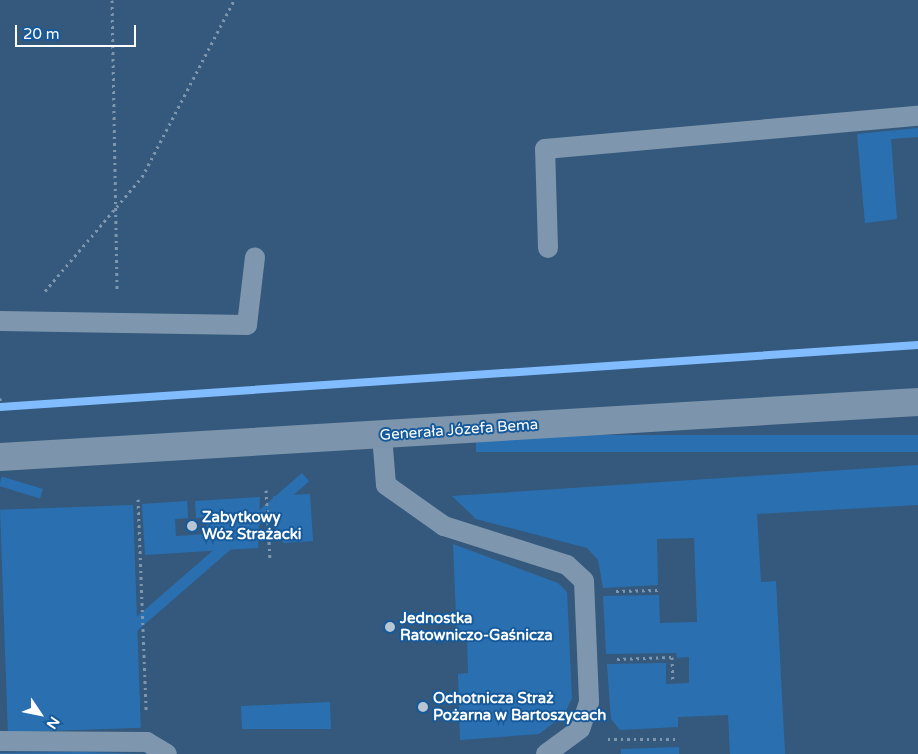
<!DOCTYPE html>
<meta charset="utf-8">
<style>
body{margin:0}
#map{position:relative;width:918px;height:754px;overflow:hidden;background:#34597d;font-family:"Varela Round",sans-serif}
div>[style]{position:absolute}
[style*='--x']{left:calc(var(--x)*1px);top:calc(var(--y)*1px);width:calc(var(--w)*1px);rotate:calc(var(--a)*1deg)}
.green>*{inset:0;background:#2a70b1;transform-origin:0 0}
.path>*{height:3px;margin-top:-1.5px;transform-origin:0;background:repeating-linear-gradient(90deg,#7f97ae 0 2.5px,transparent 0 6.5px)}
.service>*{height:20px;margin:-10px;padding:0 10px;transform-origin:10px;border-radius:10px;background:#7f97ae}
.primary>*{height:28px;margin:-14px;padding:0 14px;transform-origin:14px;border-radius:14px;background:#7d95ac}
.cycleway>*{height:8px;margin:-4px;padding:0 4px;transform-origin:4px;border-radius:4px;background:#80bcff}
.dots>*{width:14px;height:14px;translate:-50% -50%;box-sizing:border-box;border:2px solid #165a9b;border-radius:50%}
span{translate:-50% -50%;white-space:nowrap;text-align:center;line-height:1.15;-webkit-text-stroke:4px #165a9b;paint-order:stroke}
.street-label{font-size:15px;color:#fff}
.poi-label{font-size:15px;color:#fff;font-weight:700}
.left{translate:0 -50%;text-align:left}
.north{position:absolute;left:15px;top:689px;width:50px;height:50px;-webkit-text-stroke:4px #165a9b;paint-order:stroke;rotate:124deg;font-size:14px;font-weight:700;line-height:20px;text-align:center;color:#fff}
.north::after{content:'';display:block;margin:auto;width:18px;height:22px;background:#fff;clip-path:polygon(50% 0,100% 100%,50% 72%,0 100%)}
.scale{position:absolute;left:15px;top:25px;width:121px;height:22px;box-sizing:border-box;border:2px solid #fff;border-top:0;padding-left:6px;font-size:15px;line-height:18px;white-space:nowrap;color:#fff;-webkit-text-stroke:4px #165a9b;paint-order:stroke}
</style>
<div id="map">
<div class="green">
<i style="clip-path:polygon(918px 128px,918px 137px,891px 139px,897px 219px,865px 223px,857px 134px)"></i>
<i style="left:918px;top:435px;width:17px;height:442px;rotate:90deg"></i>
<i style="clip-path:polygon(918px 465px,918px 505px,757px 514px,761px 582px,776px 581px,785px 754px,730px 754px,728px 715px,678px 717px,678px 727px,620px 730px,611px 719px,607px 664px,666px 663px,666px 684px,689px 683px,689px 657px,677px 658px,676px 653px,606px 654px,603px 596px,659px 595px,660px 623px,697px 622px,694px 538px,657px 539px,658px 585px,603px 588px,598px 560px,587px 548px,476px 519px,452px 496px)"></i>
<i style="left:302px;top:473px;width:11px;height:235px;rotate:49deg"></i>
<i style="left:43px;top:489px;width:10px;height:43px;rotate:107deg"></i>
<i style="clip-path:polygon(310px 494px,313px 541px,283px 543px,282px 534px,276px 534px,273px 496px)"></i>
<i style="clip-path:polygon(260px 497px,258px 548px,145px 555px,142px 504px,187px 501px,188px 518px,175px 519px,176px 536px,207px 534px,207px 517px,196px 518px,195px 501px)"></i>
<i style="left:133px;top:505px;width:223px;height:133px;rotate:88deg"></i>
<i style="clip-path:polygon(453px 544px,558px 583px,567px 592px,572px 698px,564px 715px,539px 734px,460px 740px,458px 674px,468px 673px,467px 638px,457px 638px)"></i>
<i style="clip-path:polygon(330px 702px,331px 729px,242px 729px,241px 706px)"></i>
<i style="clip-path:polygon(679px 747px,679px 754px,621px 754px,621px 749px)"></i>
<i style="clip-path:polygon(82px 752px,151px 754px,0 754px,0 753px)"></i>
</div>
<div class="path">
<i style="--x:112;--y:0;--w:292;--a:89"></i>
<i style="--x:45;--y:291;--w:150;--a:-49.6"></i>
<i style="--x:142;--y:177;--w:199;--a:-62.5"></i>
<i style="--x:0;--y:398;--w:9;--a:84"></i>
<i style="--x:266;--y:490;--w:69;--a:86.7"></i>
<i style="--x:138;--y:499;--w:211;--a:87.8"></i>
<i style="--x:616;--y:591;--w:43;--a:-1.3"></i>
<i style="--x:617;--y:659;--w:55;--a:-2.1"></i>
<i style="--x:672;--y:657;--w:23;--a:88"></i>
<i style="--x:608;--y:739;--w:67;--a:0"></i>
</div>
<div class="service">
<i style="--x:548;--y:248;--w:99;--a:-91.7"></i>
<i style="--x:545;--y:149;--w:374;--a:-5.1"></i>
<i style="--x:0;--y:321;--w:247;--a:0.9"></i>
<i style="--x:247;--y:325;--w:68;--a:-83.3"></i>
<i style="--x:382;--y:435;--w:50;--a:85.4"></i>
<i style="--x:386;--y:485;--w:71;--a:35.3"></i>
<i style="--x:444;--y:526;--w:129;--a:17.6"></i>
<i style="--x:567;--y:565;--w:23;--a:43"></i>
<i style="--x:584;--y:581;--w:121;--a:87.6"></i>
<i style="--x:589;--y:702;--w:28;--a:108"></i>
<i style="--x:580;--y:729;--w:42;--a:143.7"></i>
<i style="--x:0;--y:741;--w:147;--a:0.4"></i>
<i style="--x:147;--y:742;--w:23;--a:31"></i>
</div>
<div class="primary">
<i style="--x:0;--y:457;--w:920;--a:-3.43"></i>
</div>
<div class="cycleway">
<i style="--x:0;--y:407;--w:920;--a:-3.86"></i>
</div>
<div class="dots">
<i style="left:192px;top:526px;background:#b8c5d2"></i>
<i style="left:390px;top:627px;background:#b8c5d2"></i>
<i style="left:423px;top:707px;background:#b8c5d2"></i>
</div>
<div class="street-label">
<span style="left:459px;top:430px;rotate:-4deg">Generała Józefa Bema</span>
</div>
<div class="poi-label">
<span class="left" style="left:202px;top:526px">Zabytkowy<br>Wóz Strażacki</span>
<span class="left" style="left:400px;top:627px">Jednostka<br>Ratowniczo-Gaśnicza</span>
<span class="left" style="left:433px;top:707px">Ochotnicza Straż<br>Pożarna w Bartoszycach</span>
</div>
<div class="north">N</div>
<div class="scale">20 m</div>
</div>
